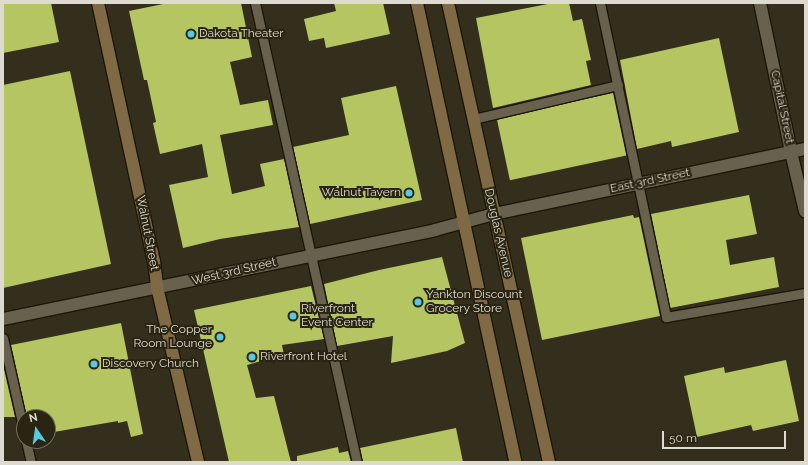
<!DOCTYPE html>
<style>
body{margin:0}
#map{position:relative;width:808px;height:465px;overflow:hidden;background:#342e1d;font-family:Raleway,sans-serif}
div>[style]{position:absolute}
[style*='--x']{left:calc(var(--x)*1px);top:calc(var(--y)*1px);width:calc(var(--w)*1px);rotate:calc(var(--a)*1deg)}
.building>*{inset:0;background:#b5c562;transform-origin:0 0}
.roads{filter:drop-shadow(1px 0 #1c1606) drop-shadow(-1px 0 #1c1606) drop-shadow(0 1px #1c1606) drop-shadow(0 -1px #1c1606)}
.lane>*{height:9px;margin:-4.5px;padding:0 4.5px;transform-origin:4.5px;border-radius:4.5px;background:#67614e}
.street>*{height:12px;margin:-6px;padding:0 6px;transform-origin:6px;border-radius:6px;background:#67614e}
.secondary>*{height:12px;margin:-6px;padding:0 6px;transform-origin:6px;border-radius:6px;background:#806a46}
.dots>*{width:11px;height:11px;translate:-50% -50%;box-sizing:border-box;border:2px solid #2a2513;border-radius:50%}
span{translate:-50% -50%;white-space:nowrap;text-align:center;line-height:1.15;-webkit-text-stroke:4px #2a2513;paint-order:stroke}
.poi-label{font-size:12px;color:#dddacf}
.left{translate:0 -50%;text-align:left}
.right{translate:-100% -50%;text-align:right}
.street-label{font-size:12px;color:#dddacf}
.frame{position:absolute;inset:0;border:4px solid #dddacf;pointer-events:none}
.north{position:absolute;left:16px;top:409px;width:40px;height:40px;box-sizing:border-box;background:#2a2513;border:1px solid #726d5e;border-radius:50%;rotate:347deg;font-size:11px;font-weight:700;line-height:16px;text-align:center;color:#dddacf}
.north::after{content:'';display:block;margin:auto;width:14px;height:18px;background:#57c9e2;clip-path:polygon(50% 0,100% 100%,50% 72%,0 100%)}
.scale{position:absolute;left:662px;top:431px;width:124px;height:18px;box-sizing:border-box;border:2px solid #dddacf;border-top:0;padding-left:5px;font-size:12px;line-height:14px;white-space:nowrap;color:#dddacf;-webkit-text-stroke:3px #2a2513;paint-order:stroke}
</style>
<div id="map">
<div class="building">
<i style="clip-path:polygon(3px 3px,51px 3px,59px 42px,3px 53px)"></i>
<i style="clip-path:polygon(168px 3px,241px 3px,252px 57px,230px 62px,240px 105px,268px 100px,273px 125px,220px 135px,232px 194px,265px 186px,260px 164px,284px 159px,299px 227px,220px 239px,183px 248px,169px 185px,208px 177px,202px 144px,160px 154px,153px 123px,156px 122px,147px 80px,144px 80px,129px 11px)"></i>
<i style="clip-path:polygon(334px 3px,383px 3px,390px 34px,326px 48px,324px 38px,309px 41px,304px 19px,336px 11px)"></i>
<i style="clip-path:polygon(553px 3px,569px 3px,573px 21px,582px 19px,591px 60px,586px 61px,591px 85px,493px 108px,476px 18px)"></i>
<i style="clip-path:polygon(719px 38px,739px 132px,672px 147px,671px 141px,637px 149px,620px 60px)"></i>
<i style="clip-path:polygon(70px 71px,111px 264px,3px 288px,3px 85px)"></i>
<i style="clip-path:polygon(396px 86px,422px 200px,310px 224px,293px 147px,349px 135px,341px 98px)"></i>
<i style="left:613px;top:93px;width:64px;height:119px;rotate:78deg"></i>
<i style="clip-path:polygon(749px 195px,757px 234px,726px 240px,730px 265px,774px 257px,779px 287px,670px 308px,651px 214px)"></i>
<i style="clip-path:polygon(633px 215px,634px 218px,639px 217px,660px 316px,542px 340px,521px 238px)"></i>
<i style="clip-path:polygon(442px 257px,465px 343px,447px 351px,391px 363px,393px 336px,337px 346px,324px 284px,379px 270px)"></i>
<i style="clip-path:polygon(311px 286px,324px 339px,282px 345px,284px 355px,247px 365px,256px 398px,274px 396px,291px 462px,229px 462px,194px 310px)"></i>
<i style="clip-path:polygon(121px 323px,143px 434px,131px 437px,127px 421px,118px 423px,118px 421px,48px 433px,48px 417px,27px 417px,11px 345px)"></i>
<i style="clip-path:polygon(786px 360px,799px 421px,753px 431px,751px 425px,697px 437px,684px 376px,724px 367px,725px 373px)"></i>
<i style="clip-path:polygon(3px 365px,15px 417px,3px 417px)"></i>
<i style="clip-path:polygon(456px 428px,463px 462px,363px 462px,360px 448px)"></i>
<i style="clip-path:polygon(338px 447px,339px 453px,348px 451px,351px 462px,297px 462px,297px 456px)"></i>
</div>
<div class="roads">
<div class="lane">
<i style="--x:255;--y:3;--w:470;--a:77.5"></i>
<i style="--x:600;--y:3;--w:321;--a:78.1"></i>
<i style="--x:666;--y:317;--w:141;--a:-9.8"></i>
<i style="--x:473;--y:119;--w:149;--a:-13.2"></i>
<i style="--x:3;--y:338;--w:95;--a:77.3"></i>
<i style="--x:26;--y:441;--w:22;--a:77"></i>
</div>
<div class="street">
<i style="--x:760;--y:3;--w:152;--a:78.2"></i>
<i style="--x:791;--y:152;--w:61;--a:76.7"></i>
<i style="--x:3;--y:319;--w:441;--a:-11.6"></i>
<i style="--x:435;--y:230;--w:61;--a:-15.2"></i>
<i style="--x:494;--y:214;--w:318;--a:-11.8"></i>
</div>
<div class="secondary">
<i style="--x:98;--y:3;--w:264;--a:77.8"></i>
<i style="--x:154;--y:261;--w:26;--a:83"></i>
<i style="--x:157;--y:287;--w:180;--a:76.8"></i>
<i style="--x:417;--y:3;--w:469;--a:77.9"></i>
<i style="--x:448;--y:3;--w:470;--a:77.6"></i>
</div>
</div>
<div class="dots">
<i style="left:191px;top:34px;background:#57c9e2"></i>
<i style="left:409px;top:193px;background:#57c9e2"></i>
<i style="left:418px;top:302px;background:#57c9e2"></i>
<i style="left:293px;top:316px;background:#57c9e2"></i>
<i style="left:220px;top:337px;background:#57c9e2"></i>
<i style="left:252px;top:357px;background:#57c9e2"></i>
<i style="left:94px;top:364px;background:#57c9e2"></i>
</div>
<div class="poi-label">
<span class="left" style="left:199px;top:34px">Dakota Theater</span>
<span class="right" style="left:401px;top:193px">Walnut Tavern</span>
<span class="left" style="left:426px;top:302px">Yankton Discount<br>Grocery Store</span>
<span class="left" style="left:301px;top:316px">Riverfront<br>Event Center</span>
<span class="right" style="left:212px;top:337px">The Copper<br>Room Lounge</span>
<span class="left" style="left:260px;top:357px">Riverfront Hotel</span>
<span class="left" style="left:102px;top:364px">Discovery Church</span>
</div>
<div class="street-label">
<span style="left:782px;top:107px;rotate:78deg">Capital Street</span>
<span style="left:650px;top:181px;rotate:-12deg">East 3rd Street</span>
<span style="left:147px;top:233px;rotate:79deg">Walnut Street</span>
<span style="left:498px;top:233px;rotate:77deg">Douglas Avenue</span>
<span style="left:234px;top:272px;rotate:-13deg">West 3rd Street</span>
</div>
<div class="frame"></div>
<div class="north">N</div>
<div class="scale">50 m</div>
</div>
